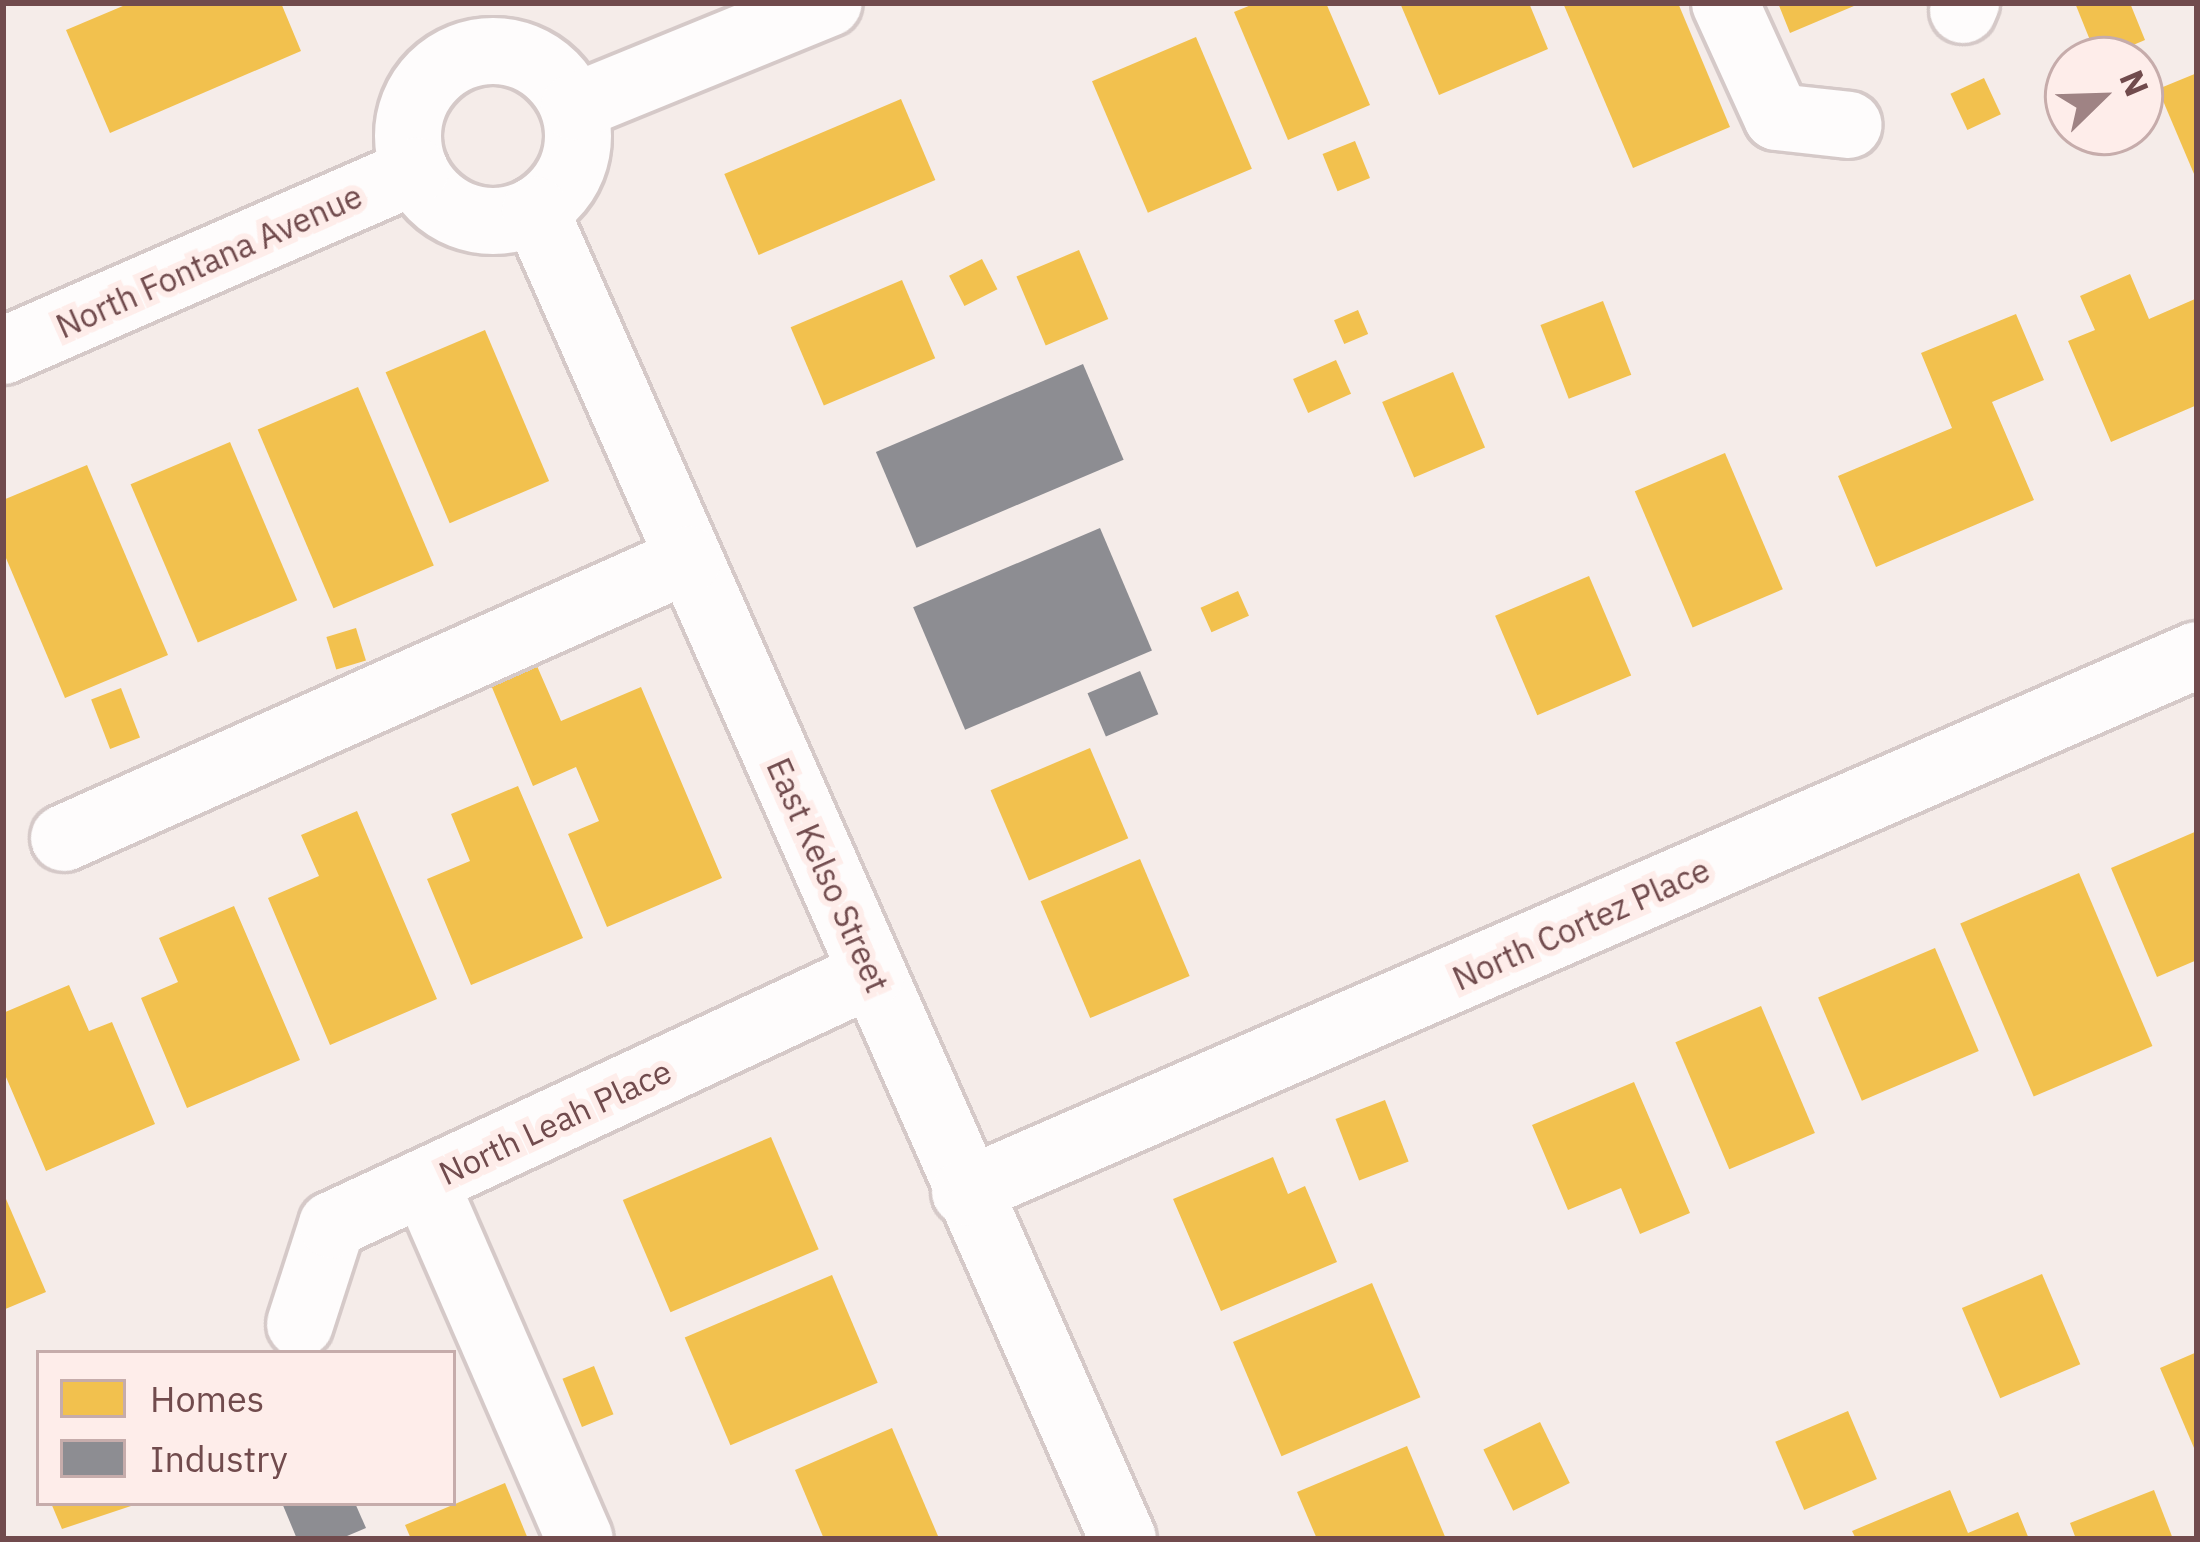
<!DOCTYPE html>
<style>
body{margin:0}
#map{position:relative;width:2200px;height:1542px;overflow:hidden;background:#f5ece9;font-family:"IBM Plex Sans",sans-serif}
div>[style]{position:absolute}
[style*='--x']{left:calc(var(--x)*1px);top:calc(var(--y)*1px);width:calc(var(--w)*1px);rotate:calc(var(--a)*1deg)}
.homes>*{inset:0;background:#f2c14e;transform-origin:0 0}
.industry>*{inset:0;background:#8d8d92;transform-origin:0 0}
.roads{filter:drop-shadow(3px 0 #d5c9c8) drop-shadow(-3px 0 #d5c9c8) drop-shadow(0 3px #d5c9c8) drop-shadow(0 -3px #d5c9c8)}
.minor>*{height:66px;margin:-33px;padding:0 33px;transform-origin:33px;border-radius:33px;background:#fefcfc}
.minor>.ring{margin:-33px;padding:0;box-sizing:content-box;background:none;border:66px solid #fefcfc;border-radius:50%}
span{translate:-50% -50%;white-space:nowrap;text-align:center;line-height:1.15;-webkit-text-stroke:12px #feedea;paint-order:stroke}
.street-label{font-size:33px;color:#714b4d}
.frame{position:absolute;inset:0;border:6px solid #714b4d;pointer-events:none}
.legend{position:absolute;left:36px;top:1350px;width:420px;height:156px;box-sizing:border-box;background:#feedea;border:3px solid #c6acab;margin:0;padding:15px 21px;list-style:none;font-size:36px;color:#714b4d}
.legend li{display:flex;align-items:center;gap:24px;height:60px}
.legend b{width:60px;border:3px solid #c6acab}
.north{position:absolute;left:2044px;top:36px;width:120px;height:120px;box-sizing:border-box;background:#feedea;border:3px solid #c6acab;border-radius:50%;rotate:67deg;font-size:33px;font-weight:700;line-height:48px;text-align:center;color:#714b4d}
.north::after{content:'';display:block;margin:auto;width:42px;height:54px;background:#9f8384;clip-path:polygon(50% 0,100% 100%,50% 72%,0 100%)}
</style>
<div id="map">
<div class="homes">
<i style="clip-path:polygon(130px 3px,281px 3px,301px 51px,110px 133px,66px 30px)"></i>
<i style="clip-path:polygon(1256px 3px,1326px 3px,1370px 105px,1288px 140px,1234px 12px)"></i>
<i style="clip-path:polygon(1400px 3px,1529px 3px,1548px 49px,1439px 95px)"></i>
<i style="clip-path:polygon(1563px 3px,1678px 3px,1730px 127px,1633px 168px)"></i>
<i style="clip-path:polygon(1778px 3px,1861px 3px,1790px 33px)"></i>
<i style="clip-path:polygon(2075px 3px,2130px 3px,2145px 40px,2098px 60px)"></i>
<i style="left:1196px;top:37px;width:143px;height:113px;rotate:67deg"></i>
<i style="clip-path:polygon(2197px 73px,2197px 181px,2158px 89px)"></i>
<i style="left:1984px;top:78px;width:40px;height:37px;rotate:65deg"></i>
<i style="left:901px;top:99px;width:88px;height:192px;rotate:67deg"></i>
<i style="left:1355px;top:141px;width:40px;height:35px;rotate:68deg"></i>
<i style="left:1079px;top:250px;width:75px;height:68px;rotate:67deg"></i>
<i style="left:982px;top:259px;width:34px;height:37px;rotate:63deg"></i>
<i style="clip-path:polygon(2130px 274px,2149px 319px,2195px 299px,2197px 405px,2111px 442px,2068px 341px,2095px 330px,2080px 296px)"></i>
<i style="left:902px;top:280px;width:85px;height:121px;rotate:67deg"></i>
<i style="left:1603px;top:301px;width:79px;height:67px;rotate:69deg"></i>
<i style="left:1358px;top:310px;width:26px;height:26px;rotate:67deg"></i>
<i style="clip-path:polygon(2016px 314px,2044px 380px,1992px 402px,2034px 500px,1876px 567px,1838px 476px,1952px 428px,1921px 353px)"></i>
<i style="left:485px;top:330px;width:164px;height:108px;rotate:67deg"></i>
<i style="left:1336px;top:360px;width:37px;height:47px;rotate:66deg"></i>
<i style="left:1453px;top:372px;width:82px;height:77px;rotate:67deg"></i>
<i style="left:358px;top:387px;width:194px;height:109px;rotate:67deg"></i>
<i style="left:230px;top:442px;width:172px;height:108px;rotate:67deg"></i>
<i style="left:1725px;top:453px;width:148px;height:98px;rotate:67deg"></i>
<i style="clip-path:polygon(87px 465px,168px 655px,65px 698px,3px 551px,3px 500px)"></i>
<i style="left:1589px;top:576px;width:108px;height:102px;rotate:67deg"></i>
<i style="left:1238px;top:591px;width:27px;height:41px;rotate:66deg"></i>
<i style="left:356px;top:628px;width:34px;height:31px;rotate:73deg"></i>
<i style="clip-path:polygon(537px 666px,561px 721px,641px 687px,722px 878px,607px 927px,568px 834px,599px 821px,576px 767px,533px 786px,491px 685px)"></i>
<i style="left:121px;top:688px;width:53px;height:32px;rotate:69deg"></i>
<i style="left:1090px;top:748px;width:98px;height:108px;rotate:67deg"></i>
<i style="clip-path:polygon(518px 786px,583px 938px,471px 985px,427px 879px,470px 861px,451px 814px)"></i>
<i style="clip-path:polygon(357px 811px,437px 999px,330px 1045px,268px 898px,319px 876px,301px 835px)"></i>
<i style="clip-path:polygon(2197px 831px,2197px 960px,2157px 977px,2111px 868px)"></i>
<i style="left:1140px;top:859px;width:127px;height:108px;rotate:67deg"></i>
<i style="left:2079px;top:873px;width:188px;height:129px;rotate:67deg"></i>
<i style="clip-path:polygon(234px 906px,300px 1060px,187px 1108px,141px 998px,178px 982px,159px 938px)"></i>
<i style="left:1935px;top:948px;width:112px;height:127px;rotate:67deg"></i>
<i style="clip-path:polygon(69px 985px,89px 1031px,112px 1022px,155px 1124px,46px 1171px,3px 1070px,3px 1013px)"></i>
<i style="left:1761px;top:1006px;width:138px;height:93px;rotate:67deg"></i>
<i style="clip-path:polygon(1634px 1082px,1690px 1213px,1640px 1234px,1621px 1188px,1568px 1210px,1532px 1125px)"></i>
<i style="left:1385px;top:1100px;width:66px;height:53px;rotate:69deg"></i>
<i style="left:771px;top:1137px;width:122px;height:161px;rotate:67deg"></i>
<i style="clip-path:polygon(1273px 1157px,1288px 1194px,1305px 1186px,1337px 1262px,1221px 1311px,1173px 1199px)"></i>
<i style="clip-path:polygon(3px 1192px,46px 1292px,3px 1310px)"></i>
<i style="left:2042px;top:1274px;width:98px;height:87px;rotate:67deg"></i>
<i style="left:832px;top:1275px;width:117px;height:160px;rotate:67deg"></i>
<i style="left:1372px;top:1283px;width:124px;height:151px;rotate:67deg"></i>
<i style="clip-path:polygon(2197px 1352px,2197px 1455px,2160px 1368px)"></i>
<i style="left:594px;top:1366px;width:52px;height:34px;rotate:68deg"></i>
<i style="left:1848px;top:1411px;width:74px;height:79px;rotate:67deg"></i>
<i style="left:1540px;top:1422px;width:68px;height:63px;rotate:64deg"></i>
<i style="clip-path:polygon(892px 1428px,938px 1536px,824px 1539px,795px 1470px)"></i>
<i style="clip-path:polygon(1407px 1446px,1446px 1539px,1317px 1539px,1297px 1492px)"></i>
<i style="clip-path:polygon(505px 1483px,528px 1539px,411px 1539px,405px 1525px)"></i>
<i style="clip-path:polygon(1950px 1490px,1968px 1533px,2018px 1512px,2029px 1539px,1856px 1539px,1852px 1531px)"></i>
<i style="clip-path:polygon(2154px 1490px,2173px 1539px,2076px 1539px,2070px 1523px)"></i>
<i style="clip-path:polygon(51px 1503px,137px 1503px,137px 1504px,62px 1529px)"></i>
</div>
<div class="industry">
<i style="left:1083px;top:364px;width:104px;height:225px;rotate:67deg"></i>
<i style="left:1100px;top:528px;width:133px;height:203px;rotate:67deg"></i>
<i style="left:1140px;top:671px;width:47px;height:57px;rotate:67deg"></i>
<i style="clip-path:polygon(282px 1503px,355px 1503px,366px 1528px,340px 1539px,297px 1539px)"></i>
</div>
<div class="roads">
<div class="minor">
<i style="--x:1725;--y:3;--w:125;--a:65.5"></i>
<i style="--x:1777;--y:117;--w:72;--a:6.3"></i>
<i style="--x:1963;--y:10;--w:8;--a:-67"></i>
<i class="ring" style="left:408px;top:51px;width:104px;height:104px"></i>
<i style="--x:574;--y:107;--w:275;--a:-22.2"></i>
<i style="--x:535;--y:210;--w:1453;--a:66.13"></i>
<i style="--x:3;--y:351;--w:450;--a:-23.6"></i>
<i style="--x:64;--y:838;--w:684;--a:-24.06"></i>
<i style="--x:425;--y:1183;--w:388;--a:66.5"></i>
<i style="--x:965;--y:1192;--w:1344;--a:-23.55"></i>
<i style="--x:300;--y:1324;--w:104;--a:-72.1"></i>
<i style="--x:332;--y:1225;--w:595;--a:-24.97"></i>
</div>
</div>
<div class="street-label">
<span style="left:209px;top:261px;rotate:-24deg">North Fontana Avenue</span>
<span style="left:828px;top:875px;rotate:66deg">East Kelso Street</span>
<span style="left:1581px;top:924px;rotate:-24deg">North Cortez Place</span>
<span style="left:555px;top:1122px;rotate:-25deg">North Leah Place</span>
</div>
<div class="frame"></div>
<ul class="legend">
<li><b style="height:33px;background:#f2c14e"></b>Homes</li>
<li><b style="height:33px;background:#8d8d92"></b>Industry</li>
</ul>
<div class="north">N</div>
</div>
